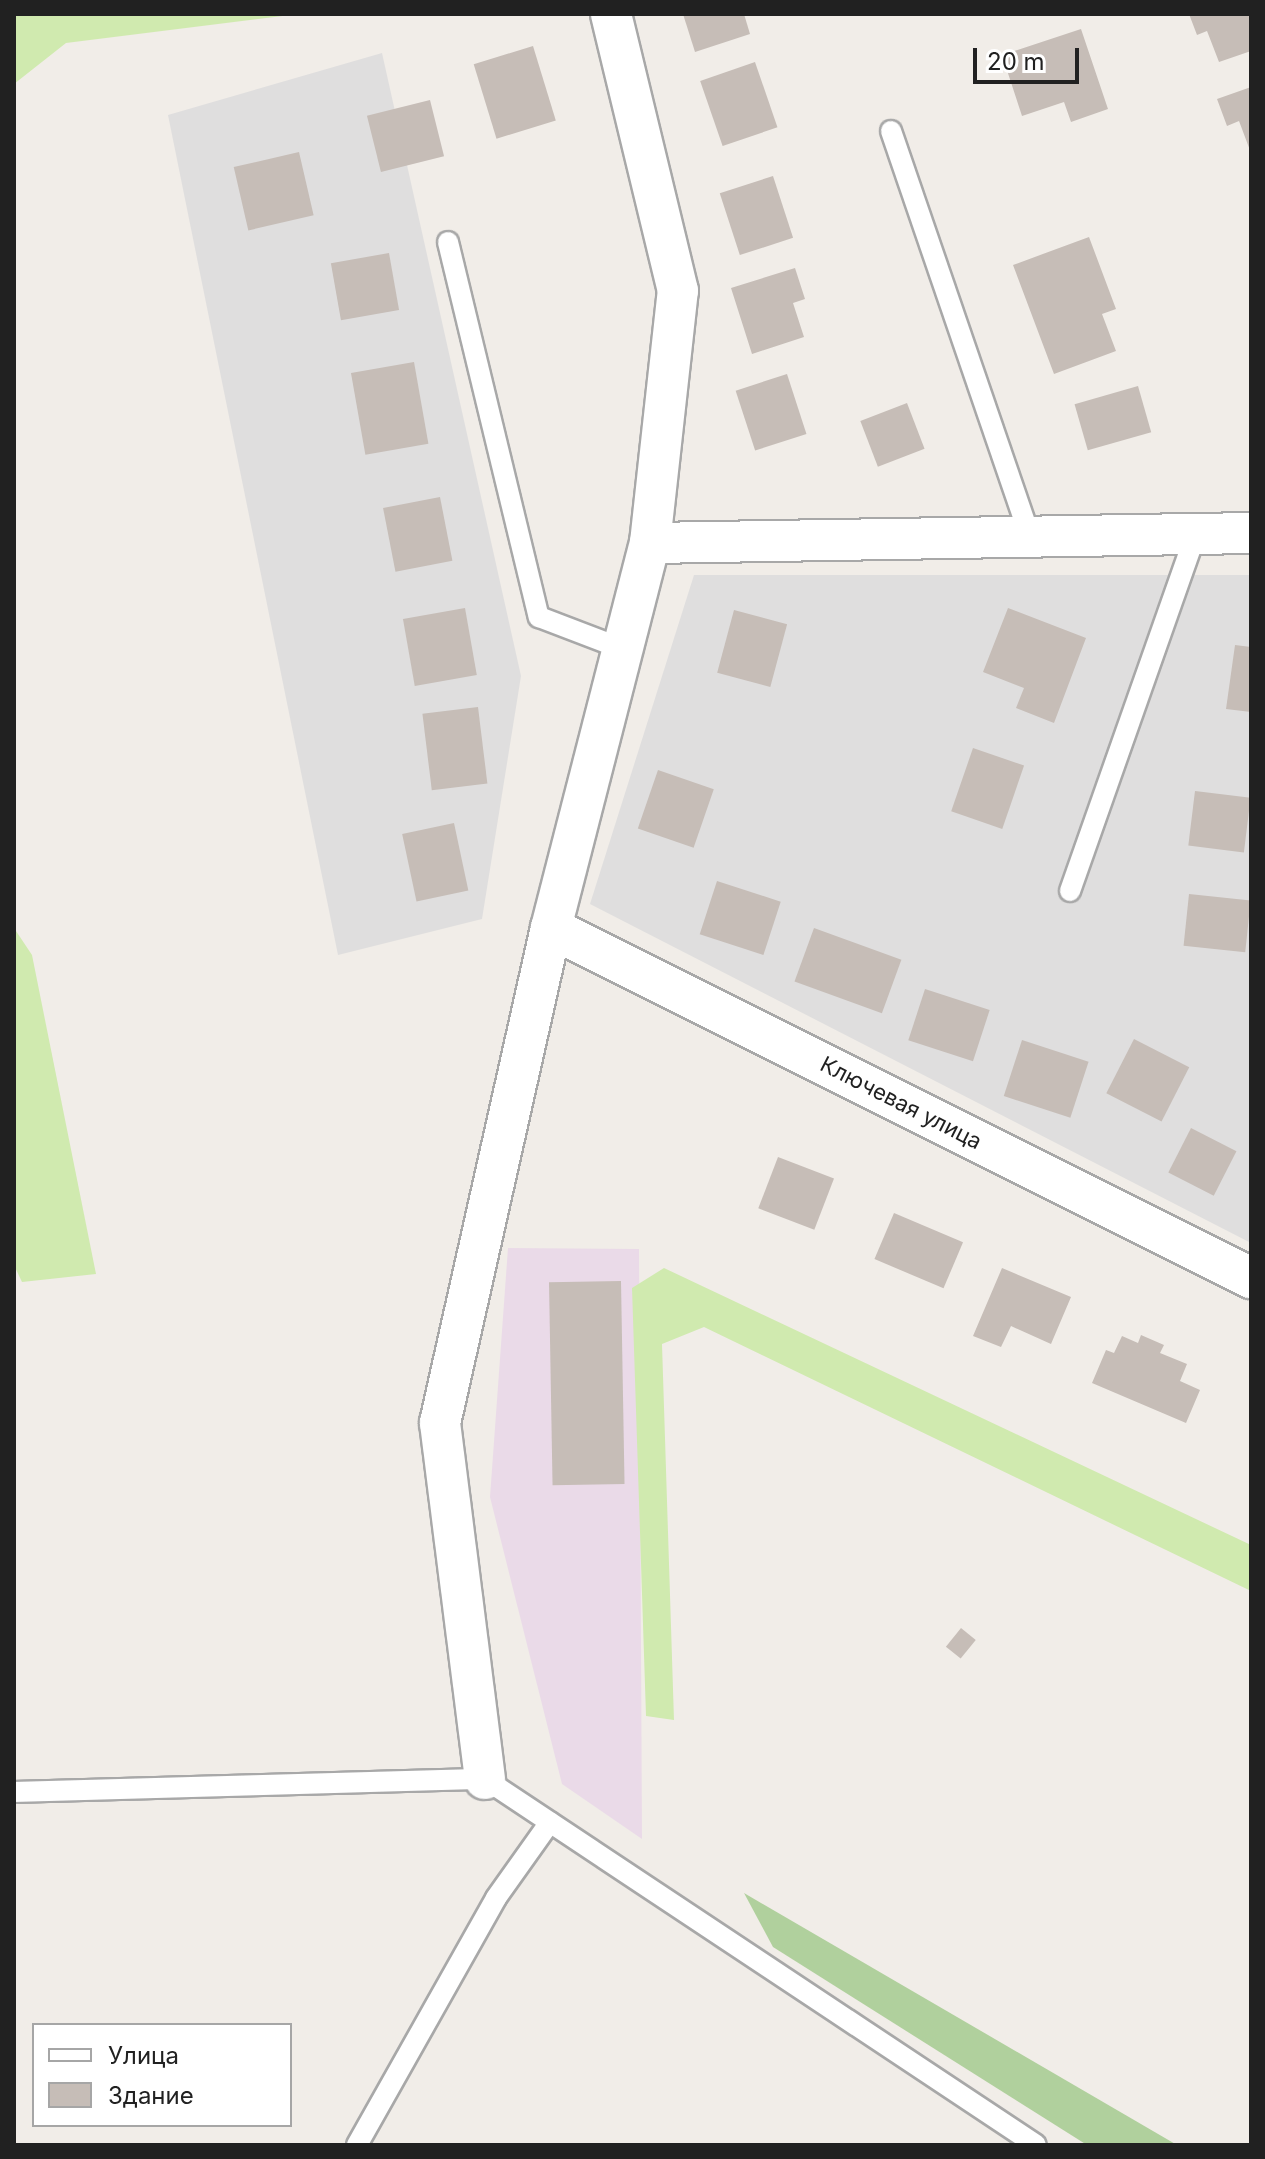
<!DOCTYPE html>
<meta charset="utf-8">
<style>
body{margin:0}
#map{position:relative;width:1265px;height:2159px;overflow:hidden;background:#f1ede8;font-family:Inter,sans-serif}
div>[style]{position:absolute}
[style*='--x']{left:calc(var(--x)*1px);top:calc(var(--y)*1px);width:calc(var(--w)*1px);rotate:calc(var(--a)*1deg)}
.residential>*{inset:0;background:#dfdede}
.industrial>*{inset:0;background:#eadae8}
.grass>*{inset:0;background:#d0eaaf}
.forest>*{inset:0;background:#b0d09d}
.building>*{inset:0;background:#c6bdb7;transform-origin:0 0}
.roads{filter:drop-shadow(2px 0 #a8a8a8) drop-shadow(-2px 0 #a8a8a8) drop-shadow(0 2px #a8a8a8) drop-shadow(0 -2px #a8a8a8)}
.lane>*{height:20px;margin:-10px;padding:0 10px;transform-origin:10px;border-radius:10px;background:#fff}
.street>*{height:40px;margin:-20px;padding:0 20px;transform-origin:20px;border-radius:20px;background:#fff}
span{translate:-50% -50%;white-space:nowrap;text-align:center;line-height:1.15;-webkit-text-stroke:6px #fff;paint-order:stroke}
.street-label{font-size:22px;color:#212121}
.frame{position:absolute;inset:0;border:16px solid #212121;pointer-events:none}
.legend{position:absolute;left:32px;top:2023px;width:260px;height:104px;box-sizing:border-box;background:#fff;border:2px solid #a6a6a6;margin:0;padding:10px 14px;list-style:none;font-size:24px;color:#212121}
.legend li{display:flex;align-items:center;gap:16px;height:40px}
.legend b{width:40px;border:2px solid #a6a6a6}
.scale{position:absolute;left:973px;top:48px;width:106px;height:36px;box-sizing:border-box;border:4px solid #212121;border-top:0;padding-left:10px;font-size:24px;line-height:28px;white-space:nowrap;color:#212121;-webkit-text-stroke:6px #fff;paint-order:stroke}
</style>
<div id="map">
<div class="residential">
<i style="clip-path:polygon(382px 53px,521px 676px,482px 919px,338px 955px,168px 115px)"></i>
<i style="clip-path:polygon(694px 575px,1251px 575px,1251px 1243px,590px 904px)"></i>
</div>
<div class="industrial">
<i style="clip-path:polygon(508px 1248px,639px 1249px,642px 1839px,562px 1784px,490px 1497px)"></i>
</div>
<div class="grass">
<i style="clip-path:polygon(14px 14px,299px 14px,66px 43px,14px 84px)"></i>
<i style="clip-path:polygon(14px 928px,32px 955px,96px 1274px,22px 1282px,14px 1265px)"></i>
<i style="clip-path:polygon(664px 1268px,1251px 1545px,1251px 1591px,704px 1327px,662px 1344px,674px 1720px,646px 1716px,632px 1288px)"></i>
</div>
<div class="forest">
<i style="clip-path:polygon(744px 1893px,1177px 2145px,1087px 2145px,773px 1947px)"></i>
</div>
<div class="building">
<i style="clip-path:polygon(683px 14px,744px 14px,750px 34px,695px 52px)"></i>
<i style="clip-path:polygon(1189px 14px,1251px 14px,1251px 51px,1219px 62px,1207px 31px,1197px 35px)"></i>
<i style="clip-path:polygon(1081px 29px,1108px 109px,1071px 122px,1064px 102px,1022px 116px,1002px 55px)"></i>
<i style="left:533px;top:46px;width:78px;height:62px;rotate:73deg"></i>
<i style="left:755px;top:62px;width:69px;height:58px;rotate:71deg"></i>
<i style="clip-path:polygon(1251px 87px,1251px 153px,1239px 121px,1227px 126px,1217px 99px)"></i>
<i style="left:430px;top:100px;width:58px;height:65px;rotate:76deg"></i>
<i style="left:299px;top:152px;width:65px;height:67px;rotate:77deg"></i>
<i style="left:773px;top:176px;width:65px;height:56px;rotate:72deg"></i>
<i style="clip-path:polygon(1089px 237px,1116px 309px,1102px 314px,1116px 351px,1054px 374px,1013px 265px)"></i>
<i style="left:389px;top:253px;width:58px;height:59px;rotate:80deg"></i>
<i style="clip-path:polygon(795px 268px,805px 299px,793px 303px,804px 337px,752px 354px,731px 288px)"></i>
<i style="left:414px;top:362px;width:83px;height:64px;rotate:80deg"></i>
<i style="left:787px;top:374px;width:63px;height:54px;rotate:72deg"></i>
<i style="left:1138px;top:386px;width:48px;height:66px;rotate:74deg"></i>
<i style="left:907px;top:403px;width:49px;height:50px;rotate:69deg"></i>
<i style="left:440px;top:497px;width:65px;height:58px;rotate:79deg"></i>
<i style="left:465px;top:608px;width:68px;height:63px;rotate:80deg"></i>
<i style="clip-path:polygon(1008px 608px,1086px 638px,1054px 723px,1016px 708px,1024px 688px,983px 672px)"></i>
<i style="left:734px;top:610px;width:55px;height:65px;rotate:15deg"></i>
<i style="clip-path:polygon(1235px 645px,1251px 647px,1251px 712px,1226px 709px)"></i>
<i style="left:478px;top:707px;width:77px;height:56px;rotate:83deg"></i>
<i style="left:973px;top:748px;width:54px;height:67px;rotate:19deg"></i>
<i style="left:658px;top:770px;width:59px;height:62px;rotate:19deg"></i>
<i style="left:1195px;top:791px;width:56px;height:55px;rotate:7deg"></i>
<i style="left:454px;top:823px;width:69px;height:53px;rotate:78deg"></i>
<i style="left:717px;top:881px;width:67px;height:56px;rotate:18deg"></i>
<i style="left:1189px;top:894px;width:62px;height:52px;rotate:6deg"></i>
<i style="left:814px;top:928px;width:93px;height:57px;rotate:20deg"></i>
<i style="left:925px;top:989px;width:68px;height:54px;rotate:18deg"></i>
<i style="left:1134px;top:1039px;width:62px;height:61px;rotate:27deg"></i>
<i style="left:1022px;top:1040px;width:70px;height:59px;rotate:18deg"></i>
<i style="left:1191px;top:1128px;width:51px;height:50px;rotate:27deg"></i>
<i style="left:778px;top:1157px;width:60px;height:55px;rotate:21deg"></i>
<i style="left:894px;top:1213px;width:75px;height:50px;rotate:23deg"></i>
<i style="clip-path:polygon(1002px 1268px,1071px 1297px,1051px 1344px,1011px 1326px,1001px 1347px,973px 1336px)"></i>
<i style="left:621px;top:1281px;width:203px;height:72px;rotate:89deg"></i>
<i style="clip-path:polygon(1141px 1335px,1164px 1345px,1160px 1353px,1187px 1364px,1180px 1381px,1200px 1390px,1186px 1423px,1092px 1383px,1106px 1350px,1114px 1353px,1122px 1336px,1138px 1343px)"></i>
<i style="left:961px;top:1628px;width:19px;height:24px;rotate:39deg"></i>
</div>
<div class="roads">
<div class="lane">
<i style="--x:891;--y:131;--w:429;--a:71.1"></i>
<i style="--x:448;--y:242;--w:386;--a:76.4"></i>
<i style="--x:539;--y:617;--w:90;--a:20.9"></i>
<i style="--x:1070;--y:891;--w:379;--a:-70.6"></i>
<i style="--x:14;--y:1792;--w:471;--a:-1.6"></i>
<i style="--x:485;--y:1779;--w:661;--a:33.59"></i>
<i style="--x:357;--y:2145;--w:283;--a:-60.6"></i>
<i style="--x:496;--y:1898;--w:93;--a:-54.6"></i>
</div>
<div class="street">
<i style="--x:650;--y:543;--w:601;--a:-0.95"></i>
<i style="--x:551;--y:928;--w:783;--a:26.57"></i>
<i style="--x:485;--y:1779;--w:359;--a:-97.2"></i>
<i style="--x:440;--y:1423;--w:507;--a:-77.36"></i>
<i style="--x:551;--y:928;--w:398;--a:-75.6"></i>
<i style="--x:650;--y:543;--w:254;--a:-83.7"></i>
<i style="--x:678;--y:291;--w:285;--a:-103.6"></i>
</div>
</div>
<div class="street-label">
<span style="left:901px;top:1103px;rotate:27deg">Ключевая улица</span>
</div>
<div class="frame"></div>
<ul class="legend">
<li><b style="height:10px;background:#fff"></b>Улица</li>
<li><b style="height:22px;background:#c6bdb7"></b>Здание</li>
</ul>
<div class="scale">20 m</div>
</div>
